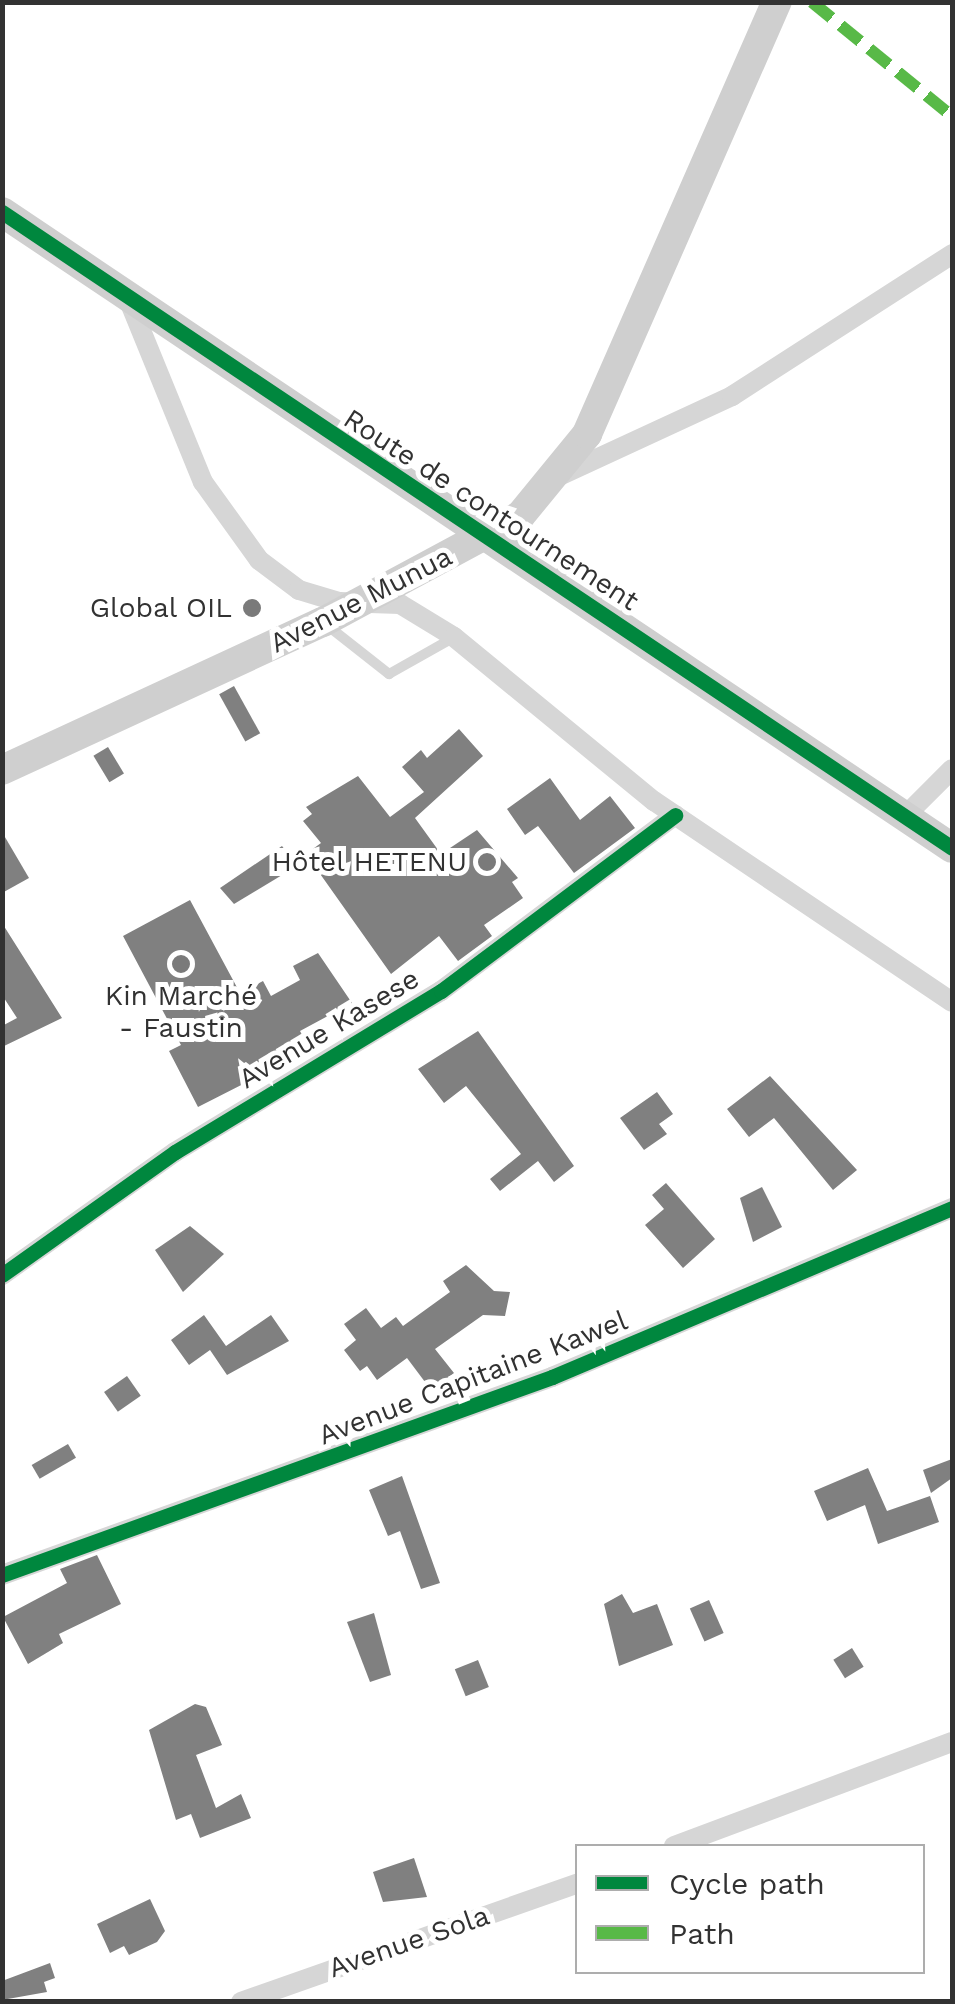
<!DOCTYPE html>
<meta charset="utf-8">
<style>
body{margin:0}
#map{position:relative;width:955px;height:2004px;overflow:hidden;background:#fff;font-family:"Work Sans",sans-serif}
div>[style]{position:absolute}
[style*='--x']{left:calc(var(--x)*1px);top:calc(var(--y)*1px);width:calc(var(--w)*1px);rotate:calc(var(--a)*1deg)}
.building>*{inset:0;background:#808080;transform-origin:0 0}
.lane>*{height:10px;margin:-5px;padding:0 5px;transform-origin:5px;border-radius:5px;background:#d6d6d6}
.street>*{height:20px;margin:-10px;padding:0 10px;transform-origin:10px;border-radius:10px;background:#d6d6d6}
.secondary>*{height:30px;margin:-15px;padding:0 15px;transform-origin:15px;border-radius:15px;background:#cfcfcf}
.quiet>*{height:12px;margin-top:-6px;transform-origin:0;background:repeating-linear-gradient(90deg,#58b947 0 25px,transparent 0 37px)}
.cycleway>*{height:15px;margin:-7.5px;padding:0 7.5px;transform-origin:7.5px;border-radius:7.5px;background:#00873e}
.dots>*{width:28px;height:28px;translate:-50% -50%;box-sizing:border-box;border:5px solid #fff;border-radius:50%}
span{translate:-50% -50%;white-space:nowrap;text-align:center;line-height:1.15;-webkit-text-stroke:10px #fff;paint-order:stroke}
.street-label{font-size:28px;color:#323232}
.poi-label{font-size:28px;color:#323232}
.right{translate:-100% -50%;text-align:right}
.frame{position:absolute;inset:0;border:5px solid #323232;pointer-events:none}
.legend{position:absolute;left:575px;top:1844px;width:350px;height:130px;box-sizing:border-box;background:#fff;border:2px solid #adadad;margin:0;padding:12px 18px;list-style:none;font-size:30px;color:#323232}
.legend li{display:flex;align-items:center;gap:20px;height:50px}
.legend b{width:50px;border:2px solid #adadad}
</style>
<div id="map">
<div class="building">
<i style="left:234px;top:686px;width:54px;height:17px;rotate:61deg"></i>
<i style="clip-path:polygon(459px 729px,483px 756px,415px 818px,441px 854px,477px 830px,518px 878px,512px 882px,523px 898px,484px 925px,492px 936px,458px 961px,439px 936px,391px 974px,306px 854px,321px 843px,303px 821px,312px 814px,306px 807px,358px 776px,390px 817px,424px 792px,402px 767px,421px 750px,427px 758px)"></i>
<i style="left:108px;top:747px;width:31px;height:17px;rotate:59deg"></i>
<i style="clip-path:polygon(550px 778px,580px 820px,610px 796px,635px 828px,574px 873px,538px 826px,525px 835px,507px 809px)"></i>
<i style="clip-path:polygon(2px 832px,29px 878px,2px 893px)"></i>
<i style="clip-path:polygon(282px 846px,297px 866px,234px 904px,220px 888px)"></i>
<i style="clip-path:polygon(190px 900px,240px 993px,263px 981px,271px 996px,300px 980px,293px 966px,318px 953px,352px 1003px,300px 1031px,310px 1050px,198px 1107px,169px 1051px,181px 1045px,123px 936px)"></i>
<i style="clip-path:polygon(2px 923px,62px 1018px,2px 1047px,2px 1026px,17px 1018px,2px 995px)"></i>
<i style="clip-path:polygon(478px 1031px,574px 1166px,554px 1182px,538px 1161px,500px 1191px,490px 1179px,521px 1154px,466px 1086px,444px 1103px,418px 1069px)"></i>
<i style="clip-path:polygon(770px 1076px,857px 1170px,833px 1190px,774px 1118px,749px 1137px,727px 1109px)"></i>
<i style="clip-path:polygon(657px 1092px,673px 1114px,659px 1124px,667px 1134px,644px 1150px,620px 1118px)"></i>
<i style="clip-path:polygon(666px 1183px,715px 1239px,683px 1268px,645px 1225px,664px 1209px,652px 1195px)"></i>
<i style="clip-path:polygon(762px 1187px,782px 1227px,753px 1242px,740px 1198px)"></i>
<i style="clip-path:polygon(190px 1226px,224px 1254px,183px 1292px,155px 1250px)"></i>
<i style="clip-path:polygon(466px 1265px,494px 1291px,510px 1292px,505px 1316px,483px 1315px,435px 1349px,454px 1373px,431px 1390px,407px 1358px,377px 1380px,367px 1366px,360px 1371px,344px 1350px,356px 1340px,344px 1324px,366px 1308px,381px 1328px,396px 1317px,403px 1326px,450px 1292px,443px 1281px)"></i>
<i style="clip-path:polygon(204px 1315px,226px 1346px,271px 1315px,289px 1341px,227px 1375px,210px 1350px,189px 1365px,171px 1340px)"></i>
<i style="left:127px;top:1376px;width:24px;height:28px;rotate:55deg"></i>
<i style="left:68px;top:1444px;width:16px;height:42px;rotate:60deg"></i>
<i style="clip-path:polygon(952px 1459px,952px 1478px,931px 1493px,923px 1470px)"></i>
<i style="clip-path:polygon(868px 1468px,887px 1511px,930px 1496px,939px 1522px,878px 1544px,865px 1505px,827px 1521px,814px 1491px)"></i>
<i style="clip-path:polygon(402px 1476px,440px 1583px,421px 1589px,400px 1531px,388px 1536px,369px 1490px)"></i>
<i style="clip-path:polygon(97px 1555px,121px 1604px,59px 1634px,63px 1643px,28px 1664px,3px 1617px,67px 1583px,60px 1569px)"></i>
<i style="clip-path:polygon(622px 1594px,633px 1613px,657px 1604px,673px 1645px,619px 1666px,604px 1604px)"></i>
<i style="left:709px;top:1600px;width:36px;height:21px;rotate:66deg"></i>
<i style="clip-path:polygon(374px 1613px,391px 1675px,370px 1682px,347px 1622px)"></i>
<i style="left:852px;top:1648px;width:22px;height:22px;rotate:58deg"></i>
<i style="left:478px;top:1660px;width:29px;height:25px;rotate:68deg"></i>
<i style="clip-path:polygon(195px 1704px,206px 1707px,222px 1745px,196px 1755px,216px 1808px,241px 1794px,251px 1818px,200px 1838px,191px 1814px,176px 1820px,149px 1730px)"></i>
<i style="clip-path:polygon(414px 1858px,427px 1897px,383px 1902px,373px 1872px)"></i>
<i style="clip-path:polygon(150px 1899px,165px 1931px,157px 1942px,129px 1955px,124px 1946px,110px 1953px,97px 1924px)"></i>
<i style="clip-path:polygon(50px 1963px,55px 1978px,44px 1982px,47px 1992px,2px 2000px,2px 1981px)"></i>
</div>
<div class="lane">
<i style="--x:328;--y:626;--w:78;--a:38.2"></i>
<i style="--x:389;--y:674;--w:73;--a:-29.4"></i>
</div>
<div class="street">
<i style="--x:127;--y:296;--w:201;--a:67.8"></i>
<i style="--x:203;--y:482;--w:96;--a:54.3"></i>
<i style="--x:259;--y:560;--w:50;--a:36.9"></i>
<i style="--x:299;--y:590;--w:42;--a:16.7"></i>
<i style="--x:339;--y:602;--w:61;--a:1.9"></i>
<i style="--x:400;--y:604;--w:63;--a:31.4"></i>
<i style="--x:454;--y:637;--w:259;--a:39.4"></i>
<i style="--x:654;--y:801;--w:359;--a:34"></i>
<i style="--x:557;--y:477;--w:193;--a:-24.8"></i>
<i style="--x:732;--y:396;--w:262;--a:-32.8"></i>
<i style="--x:905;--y:816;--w:66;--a:-45"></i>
<i style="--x:2;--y:1275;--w:212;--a:-35.4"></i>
<i style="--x:175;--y:1152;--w:311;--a:-31.2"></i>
<i style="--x:441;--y:991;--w:293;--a:-36.9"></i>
<i style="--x:2;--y:1575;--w:585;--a:-19.8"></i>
<i style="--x:552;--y:1377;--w:434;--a:-22.9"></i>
<i style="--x:674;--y:1846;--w:297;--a:-20.5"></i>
<i style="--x:241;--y:2002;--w:357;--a:-19.4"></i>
</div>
<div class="secondary">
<i style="--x:2;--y:212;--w:1143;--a:33.8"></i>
<i style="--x:2;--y:770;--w:353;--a:-24.8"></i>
<i style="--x:323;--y:622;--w:224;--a:-28.3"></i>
<i style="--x:520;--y:516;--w:106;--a:-50.7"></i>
<i style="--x:587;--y:434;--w:472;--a:-66.3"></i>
</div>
<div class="quiet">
<i style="--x:812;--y:2;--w:181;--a:39.2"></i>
</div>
<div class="cycleway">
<i style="--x:2;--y:212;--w:1143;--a:33.8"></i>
<i style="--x:2;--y:1275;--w:212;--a:-35.4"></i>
<i style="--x:175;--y:1152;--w:311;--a:-31.2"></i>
<i style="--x:441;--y:991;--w:293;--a:-36.9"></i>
<i style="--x:2;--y:1575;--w:585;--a:-19.8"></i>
<i style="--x:552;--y:1377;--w:434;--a:-22.9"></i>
</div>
<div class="dots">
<i style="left:252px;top:608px;background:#7a7a7a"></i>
<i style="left:487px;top:862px;background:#7a7a7a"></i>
<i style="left:181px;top:964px;background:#7a7a7a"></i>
</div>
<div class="street-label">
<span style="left:491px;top:510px;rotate:33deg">Route de contournement</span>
<span style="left:361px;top:600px;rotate:-27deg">Avenue Munua</span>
<span style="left:329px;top:1029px;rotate:-31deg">Avenue Kasese</span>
<span style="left:473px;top:1378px;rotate:-21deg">Avenue Capitaine Kawel</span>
<span style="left:409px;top:1942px;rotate:-19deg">Avenue Sola</span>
</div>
<div class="poi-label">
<span class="right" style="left:232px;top:608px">Global OIL</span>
<span class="right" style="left:467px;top:862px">Hôtel HETENU</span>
<span style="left:181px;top:1012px">Kin Marché<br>- Faustin</span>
</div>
<div class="frame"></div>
<ul class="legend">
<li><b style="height:12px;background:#00873e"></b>Cycle path</li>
<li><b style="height:12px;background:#58b947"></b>Path</li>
</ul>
</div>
